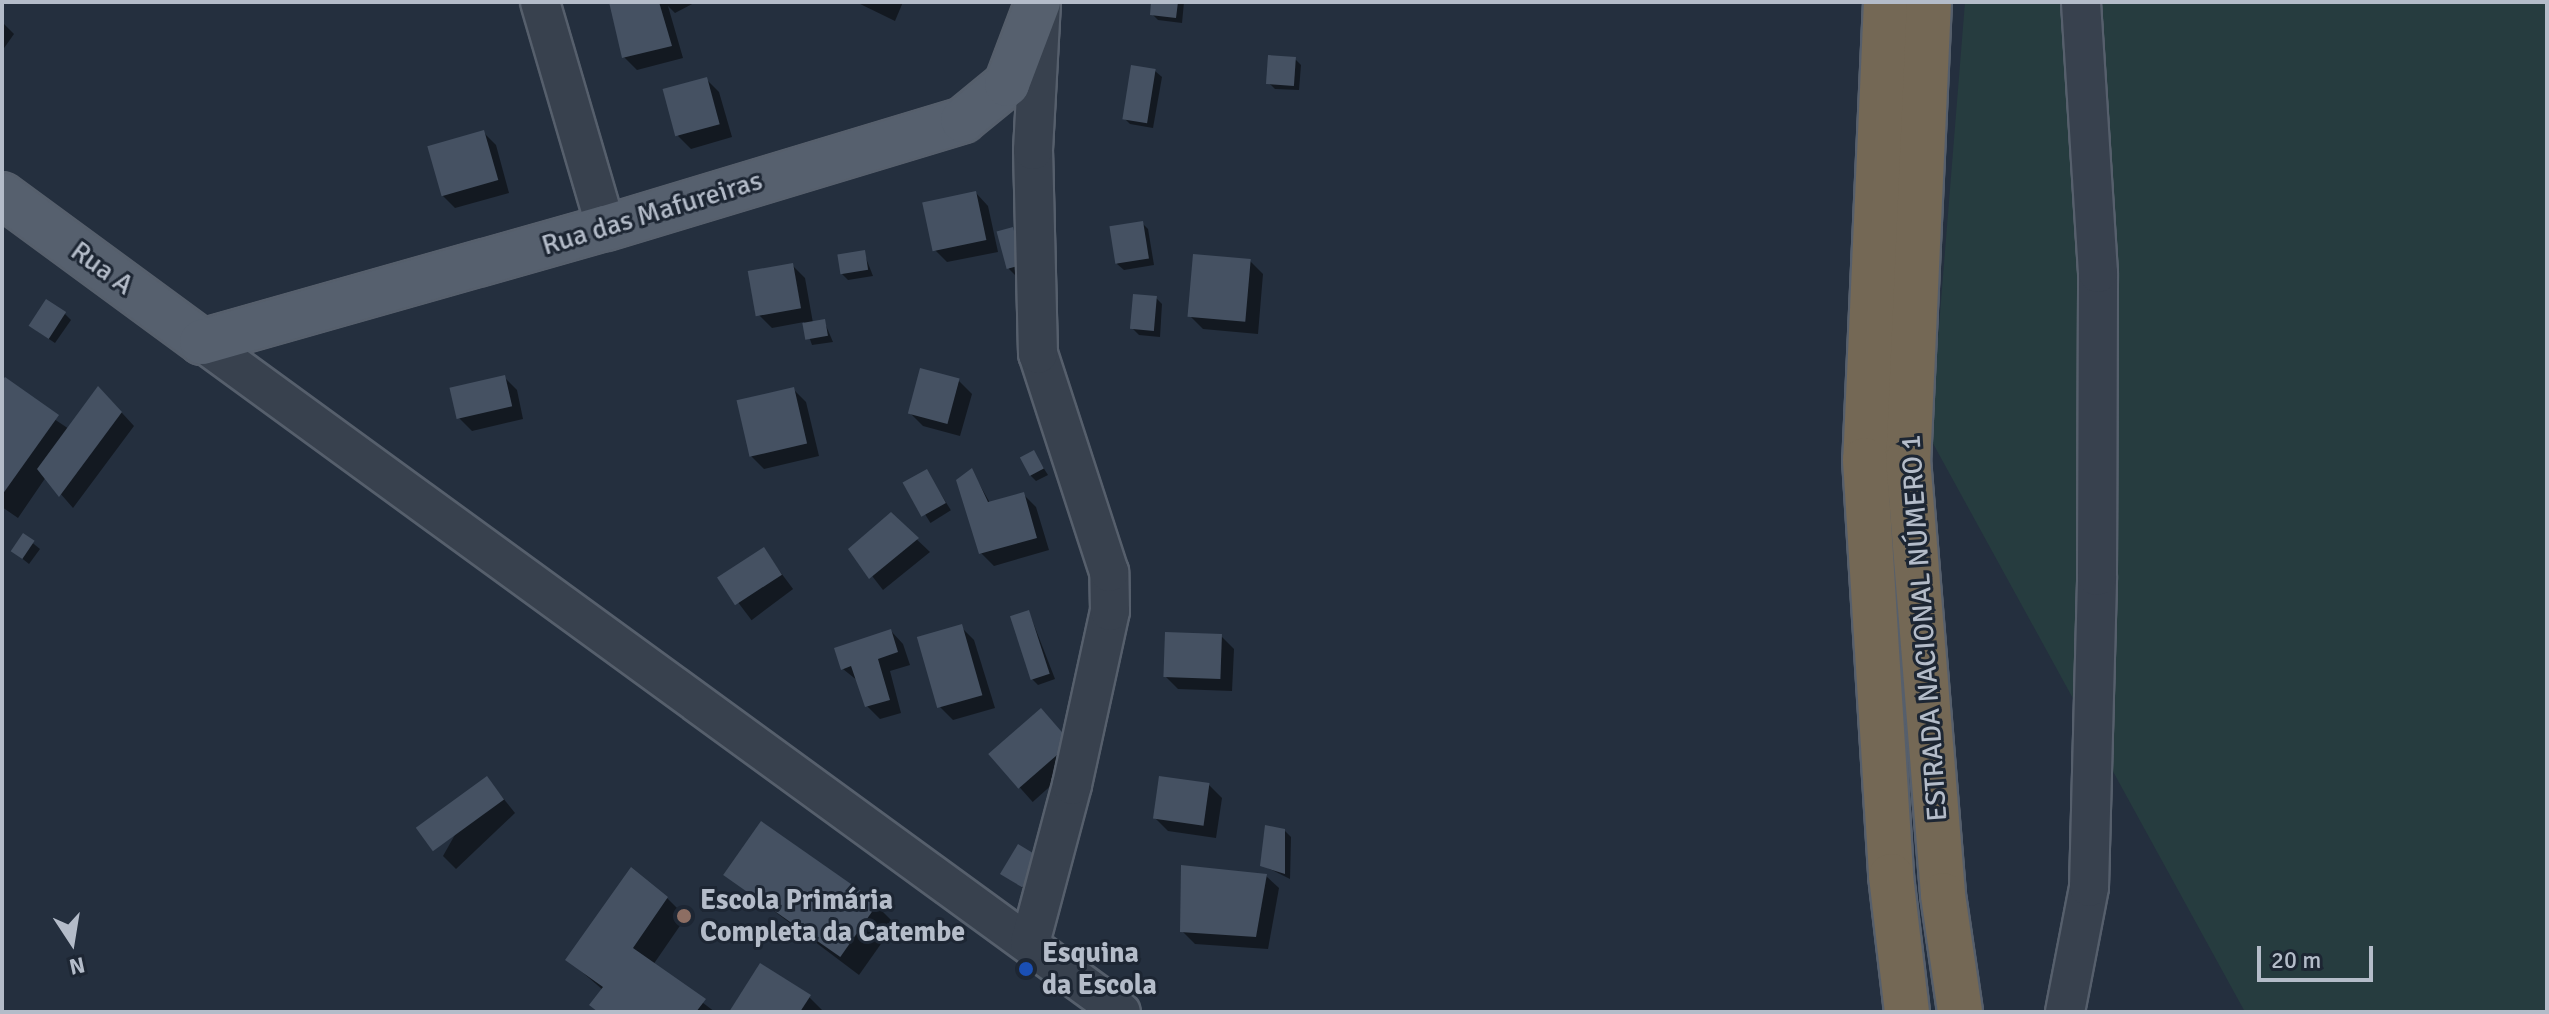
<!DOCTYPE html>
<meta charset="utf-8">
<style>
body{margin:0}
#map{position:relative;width:2549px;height:1014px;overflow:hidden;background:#242f3e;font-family:Signika,sans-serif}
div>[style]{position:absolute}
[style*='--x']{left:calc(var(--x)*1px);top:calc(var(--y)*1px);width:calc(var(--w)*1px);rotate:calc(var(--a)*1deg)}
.green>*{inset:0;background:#263c3f}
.shadow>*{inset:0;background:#0007;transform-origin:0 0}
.building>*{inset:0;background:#455162;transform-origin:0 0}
.roads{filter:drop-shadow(2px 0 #565f6c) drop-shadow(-2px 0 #565f6c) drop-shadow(0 2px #565f6c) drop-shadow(0 -2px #565f6c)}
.minor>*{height:38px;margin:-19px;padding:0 19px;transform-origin:19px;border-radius:19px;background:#38414e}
.major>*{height:44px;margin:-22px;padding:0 22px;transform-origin:22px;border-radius:22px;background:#56606e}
.highway>*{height:44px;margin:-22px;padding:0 22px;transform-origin:22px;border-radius:22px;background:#746855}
.dots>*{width:22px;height:22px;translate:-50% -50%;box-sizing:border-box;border:4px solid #1d2633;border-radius:50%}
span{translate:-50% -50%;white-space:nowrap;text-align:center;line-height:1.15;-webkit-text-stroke:6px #1d2633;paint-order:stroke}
.street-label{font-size:28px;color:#b4bcc9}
.poi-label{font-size:28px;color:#b4bcc9;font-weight:700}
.left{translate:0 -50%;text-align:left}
.frame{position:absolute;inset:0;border:4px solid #b4bcc9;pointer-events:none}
.north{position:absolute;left:32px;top:902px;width:80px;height:80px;-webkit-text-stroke:6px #1d2633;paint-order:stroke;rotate:168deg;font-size:22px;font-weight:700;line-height:32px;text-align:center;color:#b4bcc9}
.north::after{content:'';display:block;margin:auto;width:28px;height:36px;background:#b4bcc9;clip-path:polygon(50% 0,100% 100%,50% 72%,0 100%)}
.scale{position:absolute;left:2257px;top:946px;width:116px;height:36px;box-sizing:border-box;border:4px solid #b4bcc9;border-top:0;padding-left:10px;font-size:24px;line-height:28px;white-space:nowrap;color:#b4bcc9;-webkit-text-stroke:6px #1d2633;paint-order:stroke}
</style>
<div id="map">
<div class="green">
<i style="clip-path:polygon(1965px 2px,2547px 2px,2547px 1012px,2245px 1012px,1930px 438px)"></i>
</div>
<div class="shadow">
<i style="clip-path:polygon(611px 2px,696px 2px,675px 13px,668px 6px,683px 58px,637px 70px,624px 57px)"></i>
<i style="clip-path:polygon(856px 2px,903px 2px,895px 21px)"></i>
<i style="clip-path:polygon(1153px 2px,1184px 2px,1182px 23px,1158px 20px,1152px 14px)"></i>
<i style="clip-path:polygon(2px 22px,14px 34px,2px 51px)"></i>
<i style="clip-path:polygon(1295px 59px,1301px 65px,1299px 90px,1275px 89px,1269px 83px)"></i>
<i style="clip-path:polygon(1155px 71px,1162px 77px,1153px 128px,1130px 124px,1124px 118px)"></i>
<i style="clip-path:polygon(706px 79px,719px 92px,732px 137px,691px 149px,678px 136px)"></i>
<i style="clip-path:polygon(483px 132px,496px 145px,509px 193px,455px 208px,442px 195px)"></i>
<i style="clip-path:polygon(976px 193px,988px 206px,998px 252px,947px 262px,934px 249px)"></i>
<i style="clip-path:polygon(1142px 223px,1148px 229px,1154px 265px,1124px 270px,1117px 264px)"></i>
<i style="clip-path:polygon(1012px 229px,1028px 271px,1015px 275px,1009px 269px)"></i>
<i style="clip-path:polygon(864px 253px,873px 276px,848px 280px,842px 274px)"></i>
<i style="clip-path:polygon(1250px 261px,1263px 274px,1258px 334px,1203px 329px,1190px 316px)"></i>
<i style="clip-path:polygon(792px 265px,805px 278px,813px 323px,824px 321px,833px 342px,812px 345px,804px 322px,772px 328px,759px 315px)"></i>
<i style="clip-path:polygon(1156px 298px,1162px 304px,1160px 337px,1139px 335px,1133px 329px)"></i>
<i style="clip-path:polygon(65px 314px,71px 320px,55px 343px,37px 331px)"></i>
<i style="clip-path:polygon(504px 377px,517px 390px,523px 419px,472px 431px,459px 418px)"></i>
<i style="clip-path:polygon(959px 381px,972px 394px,960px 436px,923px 426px,910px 413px)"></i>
<i style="clip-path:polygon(2px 384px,69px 429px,111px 401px,134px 426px,73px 508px,46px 477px,18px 518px,2px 507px)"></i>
<i style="clip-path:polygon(793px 389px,806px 402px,819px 456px,764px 469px,751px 456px)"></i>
<i style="clip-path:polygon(1034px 453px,1048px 475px,1036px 481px,1030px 475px)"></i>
<i style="clip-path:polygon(972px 471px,990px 503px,1023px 494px,1036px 507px,1049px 550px,994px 566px,981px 553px)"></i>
<i style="left:927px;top:472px;width:45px;height:24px;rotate:58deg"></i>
<i style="clip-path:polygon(891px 515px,930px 552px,883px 590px,851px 549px)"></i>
<i style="clip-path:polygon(24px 536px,40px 549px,29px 564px,19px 556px)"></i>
<i style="left:763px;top:549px;width:50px;height:52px;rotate:53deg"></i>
<i style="clip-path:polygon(1029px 612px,1055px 679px,1038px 685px,1032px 679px)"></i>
<i style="clip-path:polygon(961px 627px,974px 640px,995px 708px,953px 720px,940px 707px)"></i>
<i style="clip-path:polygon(891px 631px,903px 644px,910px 665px,890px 671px,901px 713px,880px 719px,867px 706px,858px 681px,843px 669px)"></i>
<i style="clip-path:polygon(1221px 636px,1234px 649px,1232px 691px,1178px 689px,1165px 676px)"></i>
<i style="left:1041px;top:711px;width:62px;height:67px;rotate:48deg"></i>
<i style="clip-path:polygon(487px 778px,515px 813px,456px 869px,443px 856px)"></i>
<i style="clip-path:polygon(1209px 785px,1222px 798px,1216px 838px,1168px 831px,1155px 818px)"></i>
<i style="clip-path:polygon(1284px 830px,1291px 837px,1290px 879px,1262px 865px)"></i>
<i style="clip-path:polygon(1039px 859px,1028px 892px,1002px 873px)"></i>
<i style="clip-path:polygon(725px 874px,876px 905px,895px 924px,859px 975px)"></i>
<i style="clip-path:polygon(1266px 876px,1279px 888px,1268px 949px,1195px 944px,1182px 931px)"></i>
<i style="clip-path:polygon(667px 898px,686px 917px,653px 965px,715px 1012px,599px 1012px,603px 990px,567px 959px)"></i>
<i style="clip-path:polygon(809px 997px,824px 1012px,731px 1012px)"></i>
</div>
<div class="building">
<i style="clip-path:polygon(609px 2px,659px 2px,672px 46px,622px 58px)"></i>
<i style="clip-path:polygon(1151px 2px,1178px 2px,1176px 18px,1150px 15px)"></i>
<i style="left:1268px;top:55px;width:28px;height:29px;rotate:4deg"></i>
<i style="left:1131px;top:65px;width:25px;height:55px;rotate:9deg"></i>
<i style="left:707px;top:77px;width:49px;height:46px;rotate:75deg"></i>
<i style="left:484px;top:130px;width:52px;height:59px;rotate:74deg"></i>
<i style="left:976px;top:191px;width:50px;height:55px;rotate:78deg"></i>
<i style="left:1143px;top:221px;width:38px;height:34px;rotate:81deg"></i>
<i style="left:1013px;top:227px;width:39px;height:17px;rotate:75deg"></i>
<i style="left:865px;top:250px;width:20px;height:28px;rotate:81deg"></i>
<i style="left:1193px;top:254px;width:58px;height:63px;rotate:5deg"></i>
<i style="left:793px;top:263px;width:46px;height:46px;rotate:80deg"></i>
<i style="left:1133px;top:294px;width:24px;height:35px;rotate:5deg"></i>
<i style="left:46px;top:299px;width:24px;height:32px;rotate:33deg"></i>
<i style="left:825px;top:319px;width:17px;height:23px;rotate:80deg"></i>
<i style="left:920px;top:368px;width:41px;height:47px;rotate:15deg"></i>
<i style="left:505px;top:375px;width:32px;height:57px;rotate:77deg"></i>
<i style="clip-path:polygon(5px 377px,59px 415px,2px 495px,2px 381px)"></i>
<i style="clip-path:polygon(98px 386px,122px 412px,59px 497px,37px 469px)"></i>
<i style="left:794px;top:387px;width:58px;height:59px;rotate:77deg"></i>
<i style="left:1034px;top:450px;width:21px;height:16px;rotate:62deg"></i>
<i style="clip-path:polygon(972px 468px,988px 502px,1024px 492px,1037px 538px,979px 554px,956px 480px)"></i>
<i style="left:927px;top:469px;width:39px;height:28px;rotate:61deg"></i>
<i style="clip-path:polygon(891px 512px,919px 538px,869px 579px,848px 549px)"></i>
<i style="left:23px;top:533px;width:14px;height:22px;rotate:34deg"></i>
<i style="left:764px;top:547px;width:33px;height:56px;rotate:57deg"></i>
<i style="left:1029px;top:610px;width:67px;height:20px;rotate:72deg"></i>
<i style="left:962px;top:624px;width:74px;height:47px;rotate:74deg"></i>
<i style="clip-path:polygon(891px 629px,898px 652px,878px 659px,890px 700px,865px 707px,851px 666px,841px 670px,834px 648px)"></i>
<i style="left:1165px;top:632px;width:57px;height:45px;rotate:2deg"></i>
<i style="left:1041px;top:708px;width:46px;height:70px;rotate:49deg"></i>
<i style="left:487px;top:776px;width:29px;height:88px;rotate:54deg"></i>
<i style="left:1159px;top:776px;width:51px;height:43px;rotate:8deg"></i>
<i style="left:761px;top:821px;width:143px;height:66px;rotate:35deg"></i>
<i style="clip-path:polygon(1265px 825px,1285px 829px,1285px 874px,1260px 866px)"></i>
<i style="left:1018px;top:844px;width:26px;height:35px;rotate:31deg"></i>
<i style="clip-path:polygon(1181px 865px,1267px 874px,1256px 937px,1180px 932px)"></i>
<i style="clip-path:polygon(631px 867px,668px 897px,633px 948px,706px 999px,696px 1012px,598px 1012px,589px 1005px,603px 987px,565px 960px)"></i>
<i style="clip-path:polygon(760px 963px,811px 995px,800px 1012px,729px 1012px)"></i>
</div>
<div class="roads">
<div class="minor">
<i style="--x:540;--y:2;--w:235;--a:73.7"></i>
<i style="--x:202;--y:342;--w:1137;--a:36.09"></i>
<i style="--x:1030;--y:943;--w:163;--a:-75.1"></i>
<i style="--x:1072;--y:785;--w:178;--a:-77.7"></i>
<i style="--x:1110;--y:611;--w:39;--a:-91"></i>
<i style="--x:1109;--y:572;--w:229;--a:-108"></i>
<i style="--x:1038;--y:354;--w:204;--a:-91.4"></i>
<i style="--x:1033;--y:150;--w:147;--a:-86.9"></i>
<i style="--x:2065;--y:1012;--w:127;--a:-79.1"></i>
<i style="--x:2089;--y:887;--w:311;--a:-88.5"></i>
<i style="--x:2097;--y:576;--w:303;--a:-89.8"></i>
<i style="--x:2098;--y:273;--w:272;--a:-93.6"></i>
</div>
<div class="major">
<i style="--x:2;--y:195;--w:248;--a:36.3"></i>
<i style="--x:202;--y:342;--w:420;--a:-15.8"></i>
<i style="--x:606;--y:228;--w:373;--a:-16.8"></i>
<i style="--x:963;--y:120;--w:57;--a:-39.3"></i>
<i style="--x:1007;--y:84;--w:88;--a:-69.3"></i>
</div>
<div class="highway">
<i style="--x:1886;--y:2;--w:458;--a:92.6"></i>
<i style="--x:1865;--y:460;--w:417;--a:86.4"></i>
<i style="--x:1891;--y:876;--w:137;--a:83.3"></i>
<i style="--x:1929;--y:2;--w:457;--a:92.6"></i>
<i style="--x:1908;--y:459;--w:437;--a:85.4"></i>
<i style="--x:1943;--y:895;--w:118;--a:81.7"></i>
</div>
</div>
<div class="dots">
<i style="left:684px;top:916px;background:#8d6e63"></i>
<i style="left:1026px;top:969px;background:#1a4fb4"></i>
</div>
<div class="street-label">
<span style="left:652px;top:213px;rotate:-17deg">Rua das Mafureiras</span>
<span style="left:102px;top:268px;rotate:36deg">Rua A</span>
<span style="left:1924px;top:628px;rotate:-94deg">ESTRADA NACIONAL NÚMERO 1</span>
</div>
<div class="poi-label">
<span class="left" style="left:700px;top:916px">Escola Primária<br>Completa da Catembe</span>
<span class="left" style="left:1042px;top:969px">Esquina<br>da Escola</span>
</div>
<div class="frame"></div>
<div class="north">N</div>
<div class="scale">20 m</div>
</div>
